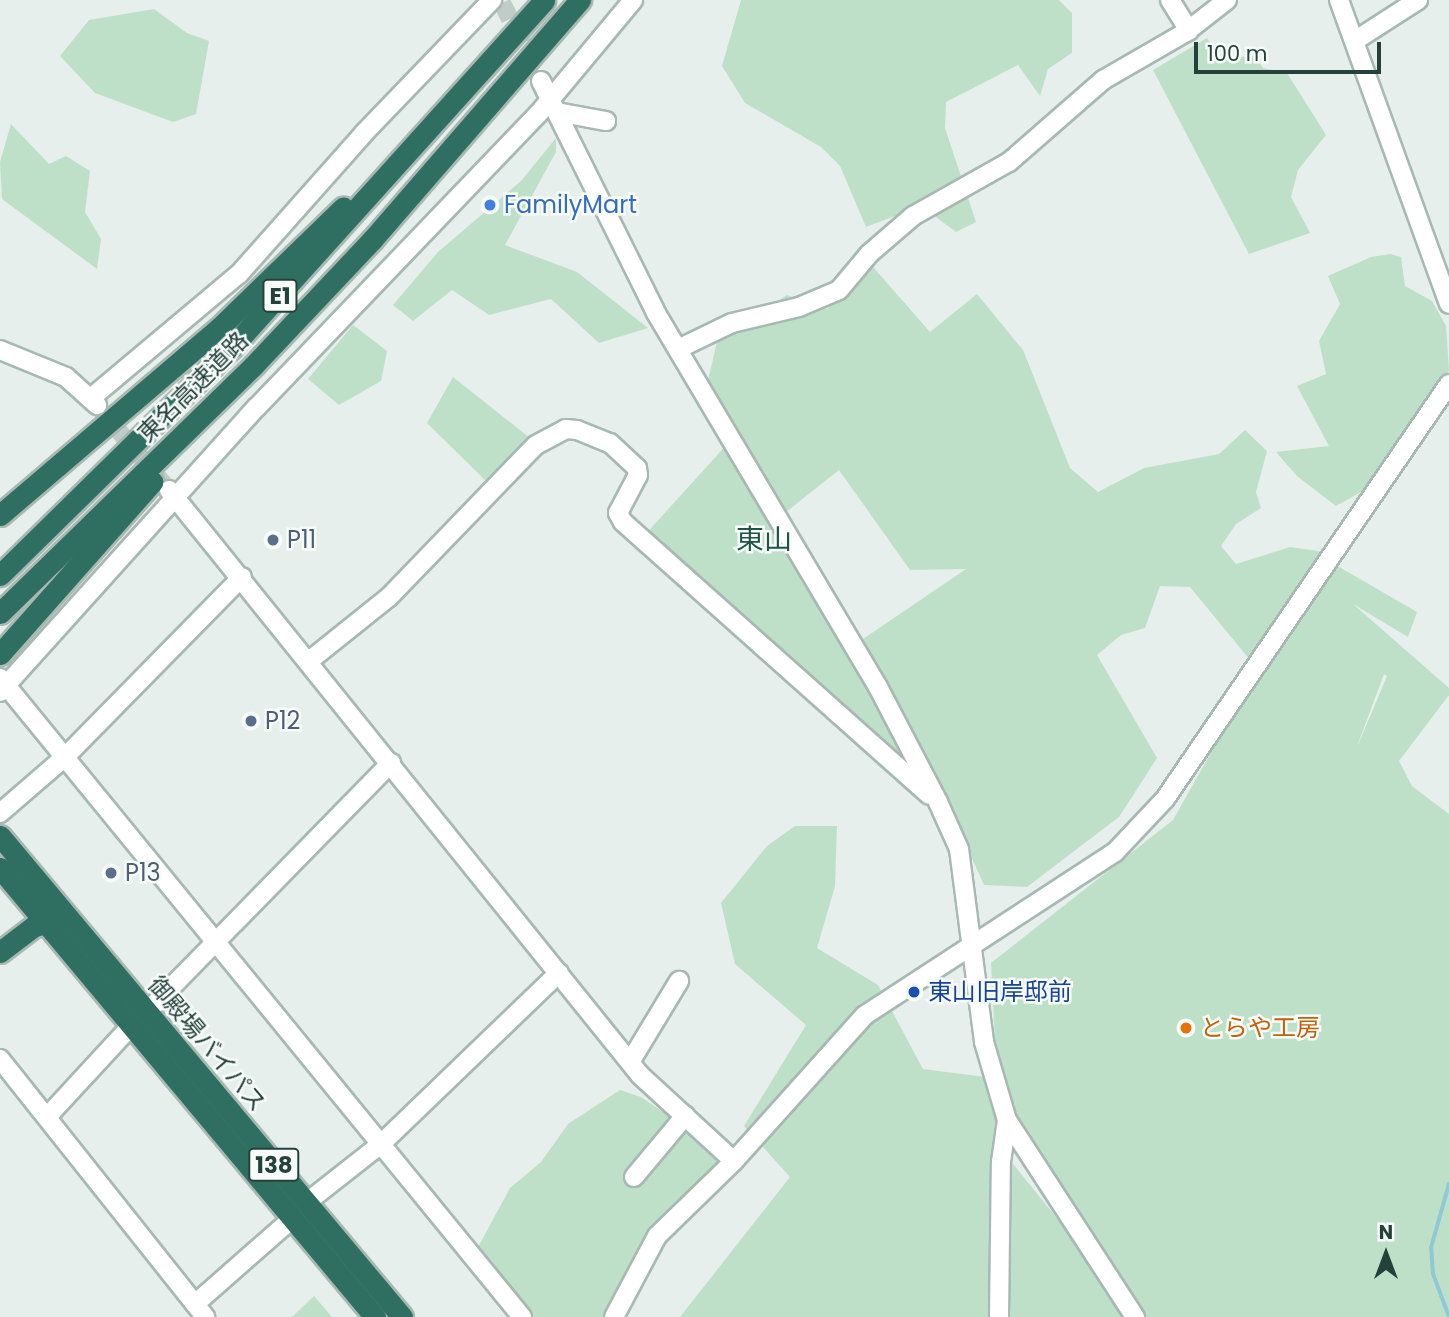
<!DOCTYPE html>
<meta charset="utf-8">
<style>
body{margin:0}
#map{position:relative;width:1449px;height:1317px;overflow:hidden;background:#e6efeb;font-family:Poppins,"Noto Sans JP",sans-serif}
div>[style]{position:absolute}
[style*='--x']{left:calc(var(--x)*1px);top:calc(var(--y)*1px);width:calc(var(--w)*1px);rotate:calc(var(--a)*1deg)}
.green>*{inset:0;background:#bfe0c8}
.stream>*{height:3.5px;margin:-1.75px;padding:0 1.75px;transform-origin:1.75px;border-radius:1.75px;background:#8ec9d4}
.minor-tunnel>*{height:18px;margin-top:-9px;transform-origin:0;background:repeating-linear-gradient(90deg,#bfccc8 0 18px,transparent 0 27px)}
.roads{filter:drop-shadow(2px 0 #a8b8b2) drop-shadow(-2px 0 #a8b8b2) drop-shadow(0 2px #a8b8b2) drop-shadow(0 -2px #a8b8b2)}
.minor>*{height:18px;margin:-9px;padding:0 9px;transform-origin:9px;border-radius:9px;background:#fff}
.highway>*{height:21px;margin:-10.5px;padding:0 10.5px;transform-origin:10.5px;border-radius:10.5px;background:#2f6f62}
.dots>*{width:19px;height:19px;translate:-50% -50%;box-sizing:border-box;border:4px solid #f7fbf9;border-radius:50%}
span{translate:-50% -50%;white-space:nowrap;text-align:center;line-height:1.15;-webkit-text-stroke:5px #f7fbf9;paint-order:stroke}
.shield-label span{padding:2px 5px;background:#f7fbf9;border:2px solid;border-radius:5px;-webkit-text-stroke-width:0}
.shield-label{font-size:23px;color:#24423a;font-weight:700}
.shop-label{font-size:24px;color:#366cbe}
.left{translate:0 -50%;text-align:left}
.street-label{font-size:24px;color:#24423a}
.service-label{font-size:24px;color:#4e5e75}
.transit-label{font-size:24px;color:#164399}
.food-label{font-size:24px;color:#c56008}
.quarter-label{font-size:28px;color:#1f5548}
.north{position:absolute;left:1351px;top:1219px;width:70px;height:70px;-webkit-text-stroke:5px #f7fbf9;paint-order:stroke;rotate:0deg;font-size:19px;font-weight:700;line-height:28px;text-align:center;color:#24423a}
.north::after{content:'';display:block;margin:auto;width:24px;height:32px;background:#24423a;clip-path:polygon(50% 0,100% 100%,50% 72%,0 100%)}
.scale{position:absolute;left:1194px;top:42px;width:187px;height:32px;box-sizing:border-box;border:4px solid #24423a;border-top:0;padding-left:9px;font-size:21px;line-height:24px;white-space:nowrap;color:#24423a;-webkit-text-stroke:5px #f7fbf9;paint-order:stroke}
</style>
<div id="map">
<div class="green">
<i style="clip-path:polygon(741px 0,1059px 0,1072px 13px,1072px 53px,1048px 69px,1040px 96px,1018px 65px,946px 102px,945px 128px,976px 222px,956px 232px,921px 206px,866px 227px,840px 166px,821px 147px,745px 103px,722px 66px)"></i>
<i style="clip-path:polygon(154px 9px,187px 33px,209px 41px,196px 114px,173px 122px,95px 93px,60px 56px,89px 20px)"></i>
<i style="clip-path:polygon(1207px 38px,1220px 58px,1255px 56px,1263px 68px,1287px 73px,1326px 135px,1298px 170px,1291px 197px,1310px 233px,1249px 254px,1153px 70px)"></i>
<i style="clip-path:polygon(11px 124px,49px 164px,66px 156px,90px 171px,85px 212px,101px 239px,97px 269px,2px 199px,0 162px)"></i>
<i style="clip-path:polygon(556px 138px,556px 152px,505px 245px,577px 272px,648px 328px,599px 343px,551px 299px,489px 315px,452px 290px,413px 321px,393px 305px,438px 252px,521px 181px)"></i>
<i style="clip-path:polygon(1390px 254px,1401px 257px,1405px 286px,1432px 301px,1446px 326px,1449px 370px,1441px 397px,1372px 486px,1336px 506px,1297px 476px,1276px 452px,1329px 446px,1297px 386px,1326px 374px,1319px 341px,1340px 304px,1328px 276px,1371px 257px)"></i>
<i style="clip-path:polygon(evenodd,873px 267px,930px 332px,977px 294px,1023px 350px,1070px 468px,1098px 492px,1144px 468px,1219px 454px,1245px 430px,1267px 451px,1256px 492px,1261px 508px,1236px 524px,1221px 546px,1236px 564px,1290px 547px,1331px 553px,1334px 564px,1417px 612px,1408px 637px,1353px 604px,1449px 688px,1449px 695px,1399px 761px,1412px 786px,1449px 814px,1449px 1317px,1140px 1317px,1026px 1146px,995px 1043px,991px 963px,1173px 820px,1276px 637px,1255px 666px,1190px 587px,1160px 586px,1145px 628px,1121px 635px,1097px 655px,1157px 758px,1119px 817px,1027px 887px,984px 885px,938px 783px,830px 709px,642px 538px,730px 441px,860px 641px,966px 569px,910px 570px,839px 470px,786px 512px,708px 380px,717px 342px,787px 295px,827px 309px,873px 267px,1384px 674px,1387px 676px,1358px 745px,1358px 744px,1384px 674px)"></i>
<i style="clip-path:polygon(353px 325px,387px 351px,381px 381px,339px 405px,308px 379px)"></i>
<i style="clip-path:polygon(453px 377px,530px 438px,487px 482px,427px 423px)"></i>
<i style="clip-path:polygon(795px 826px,837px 826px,835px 886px,817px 948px,878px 985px,923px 1069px,993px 1078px,1002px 1150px,1126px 1304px,1124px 1317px,680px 1317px,790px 1177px,744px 1126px,806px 1025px,735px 964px,721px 903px,767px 846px)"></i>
<i style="clip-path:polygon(620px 1090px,641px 1097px,727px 1155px,610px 1317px,530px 1317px,476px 1251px,510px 1188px,541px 1162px,568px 1124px)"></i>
<i style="clip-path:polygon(314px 1296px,332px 1317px,291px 1317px,294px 1315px)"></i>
</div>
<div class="stream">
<i style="--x:1449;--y:1317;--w:46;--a:-110.4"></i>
<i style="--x:1433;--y:1274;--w:26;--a:-94"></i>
<i style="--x:1431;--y:1248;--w:66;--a:-74.3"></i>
</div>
<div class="minor-tunnel">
<i style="--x:502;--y:3;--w:87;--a:63.4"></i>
<i style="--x:101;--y:410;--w:105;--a:49.6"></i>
</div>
<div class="roads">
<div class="minor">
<i style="--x:1170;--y:0;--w:36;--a:58"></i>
<i style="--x:1339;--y:0;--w:323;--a:70.1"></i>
<i style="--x:1356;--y:40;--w:74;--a:-32.8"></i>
<i style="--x:541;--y:81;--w:259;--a:63.6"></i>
<i style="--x:656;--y:313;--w:435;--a:59.3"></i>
<i style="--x:878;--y:687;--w:130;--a:62.4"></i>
<i style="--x:938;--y:802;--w:51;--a:65.9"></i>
<i style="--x:959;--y:849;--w:195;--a:82.6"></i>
<i style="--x:984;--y:1042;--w:81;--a:73.6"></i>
<i style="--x:1007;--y:1120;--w:235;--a:57"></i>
<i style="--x:557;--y:112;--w:50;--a:10.4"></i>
<i style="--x:678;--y:349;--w:60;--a:-25.7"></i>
<i style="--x:732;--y:323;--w:69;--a:-13.4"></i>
<i style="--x:799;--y:307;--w:43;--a:-23"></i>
<i style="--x:839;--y:290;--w:47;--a:-50.2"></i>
<i style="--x:869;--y:254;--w:58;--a:-40.8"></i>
<i style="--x:913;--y:216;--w:110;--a:-29.4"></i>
<i style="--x:1009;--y:162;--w:125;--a:-41.1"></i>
<i style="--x:1103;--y:80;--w:96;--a:-30"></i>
<i style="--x:1186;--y:32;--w:52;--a:-38"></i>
<i style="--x:0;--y:350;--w:71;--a:22.2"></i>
<i style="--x:66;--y:377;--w:42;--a:42.1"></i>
<i style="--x:91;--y:398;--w:193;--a:-40"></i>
<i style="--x:239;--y:274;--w:188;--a:-48.4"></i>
<i style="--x:364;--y:133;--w:185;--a:-46.1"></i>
<i style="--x:169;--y:490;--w:751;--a:51.16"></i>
<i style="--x:640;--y:1075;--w:127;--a:42.5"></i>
<i style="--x:309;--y:661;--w:102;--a:-38.7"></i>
<i style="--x:389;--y:597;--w:211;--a:-46"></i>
<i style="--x:536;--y:445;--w:34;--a:-28"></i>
<i style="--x:566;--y:429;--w:11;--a:5"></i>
<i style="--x:577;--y:430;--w:35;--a:22"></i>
<i style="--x:610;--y:443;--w:37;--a:43"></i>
<i style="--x:637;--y:468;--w:7;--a:82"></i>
<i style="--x:638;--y:475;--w:43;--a:117.8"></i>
<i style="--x:618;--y:513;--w:10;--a:61"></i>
<i style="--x:623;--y:522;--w:410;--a:41.7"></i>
<i style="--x:0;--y:678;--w:825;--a:50.75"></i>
<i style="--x:0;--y:692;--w:384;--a:-48"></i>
<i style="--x:257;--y:407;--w:407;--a:-46.2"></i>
<i style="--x:539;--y:113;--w:147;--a:-50.2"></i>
<i style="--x:0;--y:813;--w:87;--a:-40.8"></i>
<i style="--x:66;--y:756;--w:251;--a:-45.5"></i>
<i style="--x:147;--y:1012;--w:349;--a:-45.6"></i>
<i style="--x:0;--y:1059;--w:330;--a:51.5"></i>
<i style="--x:630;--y:1062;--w:95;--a:-58.8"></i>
<i style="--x:47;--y:1117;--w:125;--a:-47.3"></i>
<i style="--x:634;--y:1177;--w:80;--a:-50.1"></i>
<i style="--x:306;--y:1203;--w:95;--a:-38.2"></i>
<i style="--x:381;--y:1144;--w:247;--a:-43.9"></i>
<i style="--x:195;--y:1304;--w:130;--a:-41.3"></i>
<i style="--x:614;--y:1317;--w:92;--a:-62"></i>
<i style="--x:657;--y:1236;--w:107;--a:-44.2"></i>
<i style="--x:734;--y:1161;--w:196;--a:-48.1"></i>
<i style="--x:865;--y:1015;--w:298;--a:-33.1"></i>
<i style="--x:1115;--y:852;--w:73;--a:-46.7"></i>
<i style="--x:1165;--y:799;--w:503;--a:-55.61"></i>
<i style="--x:999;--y:1317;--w:155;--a:-89.3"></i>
<i style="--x:1001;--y:1162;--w:42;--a:-81.9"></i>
</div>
<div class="highway">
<i style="--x:0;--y:515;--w:288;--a:-40.5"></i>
<i style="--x:219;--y:328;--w:173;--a:-44.1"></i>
<i style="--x:0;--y:575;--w:327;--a:-44.5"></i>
<i style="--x:233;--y:346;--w:465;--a:-48"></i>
<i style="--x:0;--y:613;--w:355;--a:-44.3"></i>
<i style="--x:254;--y:365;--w:172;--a:-46.7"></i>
<i style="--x:372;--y:240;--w:318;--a:-49.1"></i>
<i style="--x:0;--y:654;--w:230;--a:-48.5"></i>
<i style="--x:0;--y:836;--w:627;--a:50.11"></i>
<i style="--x:0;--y:868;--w:585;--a:50.13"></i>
<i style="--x:0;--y:952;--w:43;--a:-37.4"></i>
<i style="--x:34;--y:926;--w:25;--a:-14"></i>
</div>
</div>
<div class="dots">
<i style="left:490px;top:205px;background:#3f7fe0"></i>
<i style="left:273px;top:540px;background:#5c6f8a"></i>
<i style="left:251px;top:721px;background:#5c6f8a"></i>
<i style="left:111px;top:873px;background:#5c6f8a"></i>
<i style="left:914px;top:992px;background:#1a4fb4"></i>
<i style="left:1186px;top:1028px;background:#e8710a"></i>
</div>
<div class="shield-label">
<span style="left:280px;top:296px">E1</span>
<span style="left:274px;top:1165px">138</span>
</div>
<div class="shop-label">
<span class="left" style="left:504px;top:205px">FamilyMart</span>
</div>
<div class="street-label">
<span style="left:193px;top:387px;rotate:-45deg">東名高速道路</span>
<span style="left:207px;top:1044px;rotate:50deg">御殿場バイパス</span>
</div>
<div class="service-label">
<span class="left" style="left:287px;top:540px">P11</span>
<span class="left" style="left:265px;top:721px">P12</span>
<span class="left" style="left:125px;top:873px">P13</span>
</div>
<div class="transit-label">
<span class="left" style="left:928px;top:992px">東山旧岸邸前</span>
</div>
<div class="food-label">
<span class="left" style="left:1200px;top:1028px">とらや工房</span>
</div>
<div class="quarter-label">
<span style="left:764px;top:540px">東山</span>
</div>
<div class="north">N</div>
<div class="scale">100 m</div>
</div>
